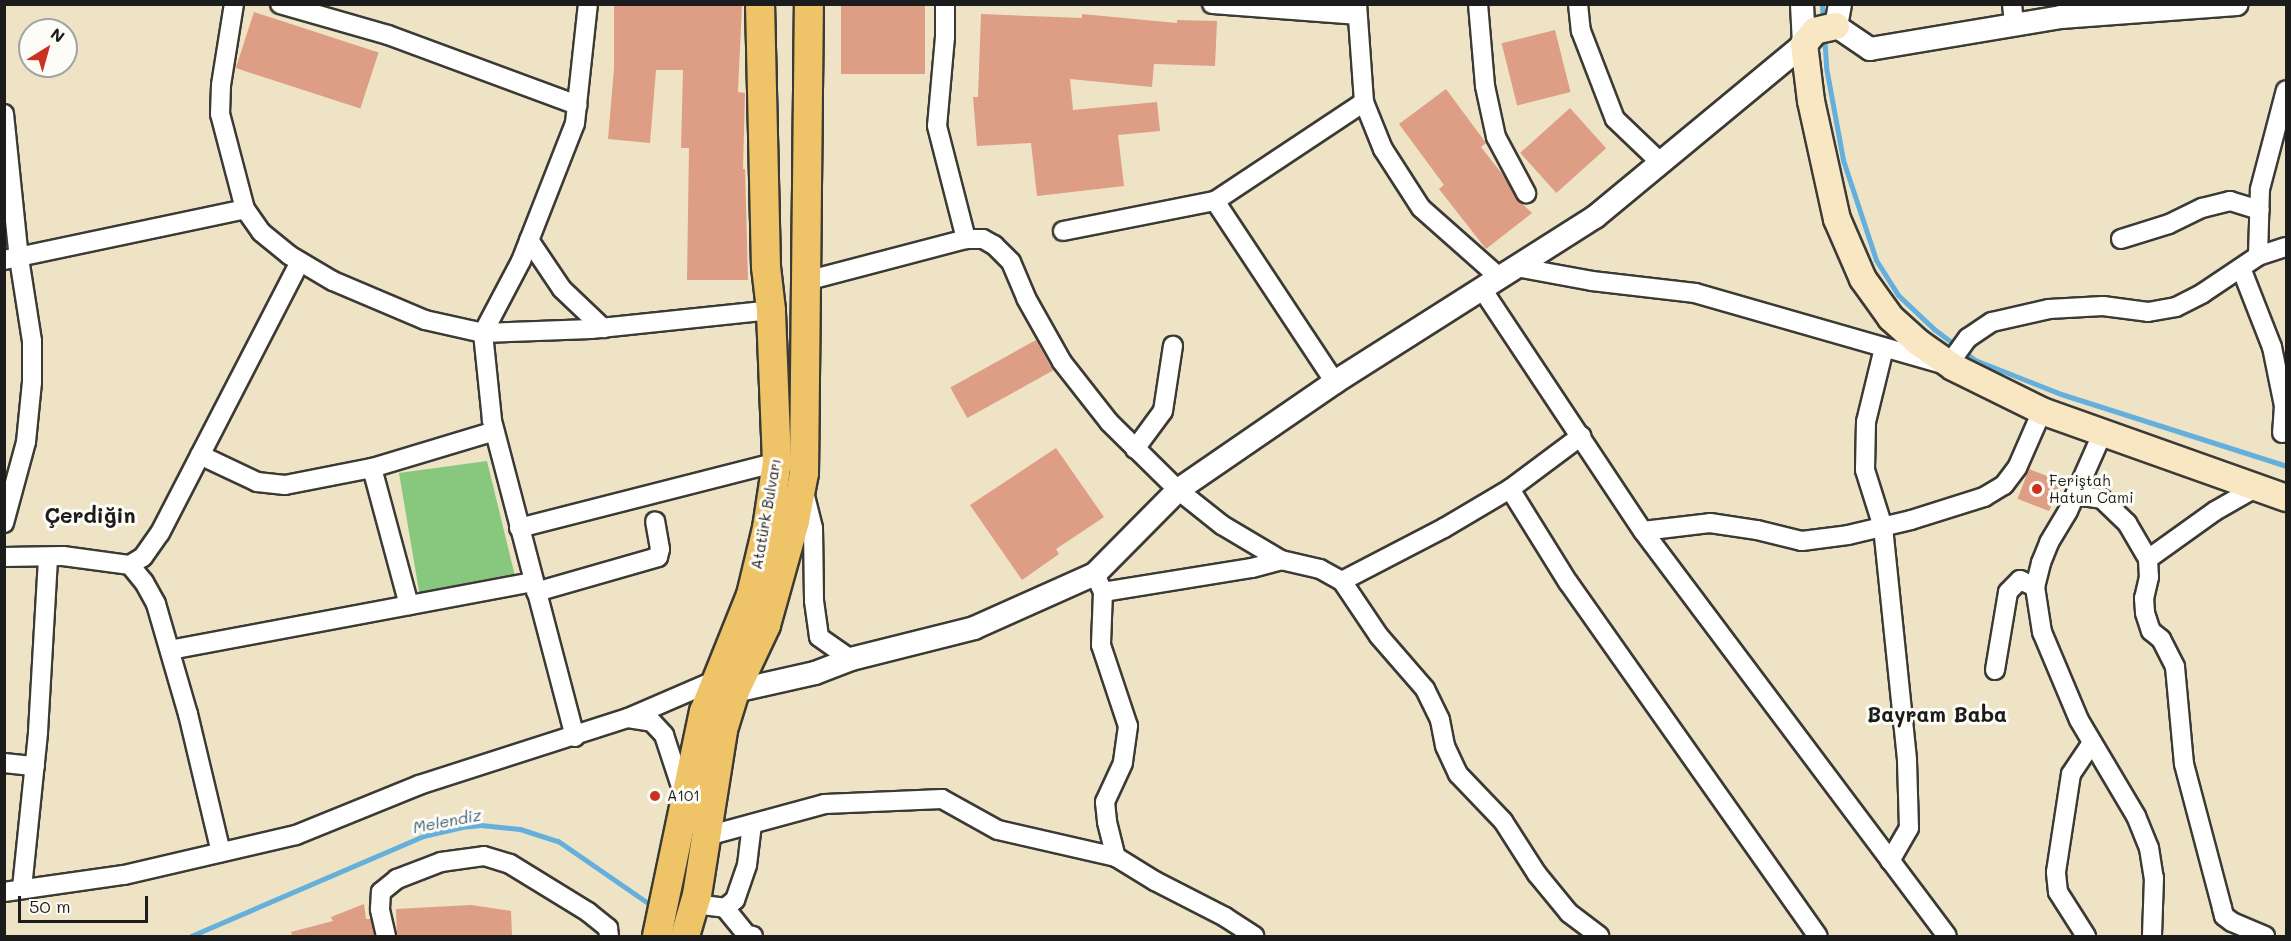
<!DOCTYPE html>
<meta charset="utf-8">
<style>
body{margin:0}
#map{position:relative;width:2291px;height:941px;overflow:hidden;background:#eee3c5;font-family:Mali,sans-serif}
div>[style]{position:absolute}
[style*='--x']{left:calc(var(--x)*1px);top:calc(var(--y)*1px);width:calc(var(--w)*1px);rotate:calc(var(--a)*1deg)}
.green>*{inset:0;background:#87c77e}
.stream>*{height:5px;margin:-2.5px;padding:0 2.5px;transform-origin:2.5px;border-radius:2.5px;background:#65afdd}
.building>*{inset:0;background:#de9d85;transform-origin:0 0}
.roads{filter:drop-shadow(2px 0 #3c3a35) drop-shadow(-2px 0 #3c3a35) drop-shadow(0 2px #3c3a35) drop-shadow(0 -2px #3c3a35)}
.minor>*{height:18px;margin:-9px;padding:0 9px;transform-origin:9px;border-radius:9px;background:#fff}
.tertiary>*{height:22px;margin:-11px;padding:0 11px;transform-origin:11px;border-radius:11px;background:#fff}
.secondary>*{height:26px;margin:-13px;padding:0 13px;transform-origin:13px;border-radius:13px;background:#f9e7c3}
.primary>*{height:28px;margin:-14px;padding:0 14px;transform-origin:14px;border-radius:14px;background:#efc469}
.dots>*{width:16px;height:16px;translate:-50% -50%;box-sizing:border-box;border:3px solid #fdfcf7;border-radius:50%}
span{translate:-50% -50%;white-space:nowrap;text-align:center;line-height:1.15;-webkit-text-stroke:6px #fdfcf7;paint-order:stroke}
.poi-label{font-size:15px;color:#1c1c1c}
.left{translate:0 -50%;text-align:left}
.street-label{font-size:15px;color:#1c1c1c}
.water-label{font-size:16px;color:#3d5e73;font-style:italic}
.district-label{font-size:21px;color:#1c1c1c;font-weight:700}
.frame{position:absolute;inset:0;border:6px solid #1c1c1c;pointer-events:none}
.north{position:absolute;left:18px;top:18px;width:60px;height:60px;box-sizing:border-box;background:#fdfcf7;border:2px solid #a3a29f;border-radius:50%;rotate:37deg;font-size:16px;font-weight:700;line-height:24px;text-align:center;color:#1c1c1c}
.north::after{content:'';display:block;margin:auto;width:21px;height:27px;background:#c8321e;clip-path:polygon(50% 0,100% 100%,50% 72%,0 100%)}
.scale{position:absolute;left:18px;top:896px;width:130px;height:27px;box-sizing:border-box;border:3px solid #1c1c1c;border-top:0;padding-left:8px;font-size:18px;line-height:21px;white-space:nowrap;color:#1c1c1c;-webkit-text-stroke:4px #fdfcf7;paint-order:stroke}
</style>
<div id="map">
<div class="green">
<i style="clip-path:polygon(487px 461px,515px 576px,420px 597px,399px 473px)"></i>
</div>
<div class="stream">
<i style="--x:1822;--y:4;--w:19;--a:87"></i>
<i style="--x:1824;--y:35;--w:32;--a:86"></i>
<i style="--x:1826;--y:67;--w:95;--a:79.6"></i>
<i style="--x:1843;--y:160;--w:105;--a:71.7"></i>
<i style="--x:1876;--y:260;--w:41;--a:57.8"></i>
<i style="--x:1898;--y:295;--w:50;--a:43.4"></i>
<i style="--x:1934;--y:329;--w:51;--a:37.1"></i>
<i style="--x:1975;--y:360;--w:92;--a:21.6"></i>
<i style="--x:2061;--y:394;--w:236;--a:17.7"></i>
<i style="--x:191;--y:936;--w:253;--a:-23.3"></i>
<i style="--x:423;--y:836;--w:39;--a:-13"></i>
<i style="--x:461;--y:827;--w:20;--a:-6"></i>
<i style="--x:481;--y:825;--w:39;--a:6"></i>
<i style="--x:520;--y:829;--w:40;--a:18"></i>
<i style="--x:558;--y:841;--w:118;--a:34.6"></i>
</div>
<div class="building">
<i style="clip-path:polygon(614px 4px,742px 4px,738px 92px,745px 93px,743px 169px,745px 169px,748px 280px,687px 280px,689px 148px,681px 148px,683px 70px,656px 70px,650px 143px,608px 139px,614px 68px)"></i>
<i style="left:841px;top:4px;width:84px;height:70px"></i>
<i style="left:254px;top:12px;width:131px;height:59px;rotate:18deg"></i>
<i style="clip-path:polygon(981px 14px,1082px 18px,1082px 14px,1177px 23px,1177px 20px,1217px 21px,1215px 66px,1154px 64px,1152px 87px,1070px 79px,1073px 110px,1157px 102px,1160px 131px,1118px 135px,1124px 186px,1037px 196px,1031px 143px,977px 146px,973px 97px,978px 97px)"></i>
<i style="left:1555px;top:30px;width:64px;height:55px;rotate:76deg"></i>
<i style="clip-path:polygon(1446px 89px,1486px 143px,1481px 147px,1506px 179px,1516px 198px,1532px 213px,1486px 249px,1439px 189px,1444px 185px,1399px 124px)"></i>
<i style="left:1570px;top:108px;width:54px;height:67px;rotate:48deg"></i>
<i style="left:1036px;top:340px;width:35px;height:98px;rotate:61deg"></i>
<i style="clip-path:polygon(1056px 448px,1104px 517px,1056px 549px,1059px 554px,1022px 580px,970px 505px)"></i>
<i style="left:2029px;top:469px;width:34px;height:32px;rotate:21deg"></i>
<i style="clip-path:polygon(364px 904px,366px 919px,371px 919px,375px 936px,292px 936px,291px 932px,333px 921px,331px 917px)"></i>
<i style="clip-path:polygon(471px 905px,511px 911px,512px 936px,397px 936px,396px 909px)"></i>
</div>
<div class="roads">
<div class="minor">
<i style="--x:280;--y:4;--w:112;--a:16"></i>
<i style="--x:388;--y:35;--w:202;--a:20.3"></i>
<i style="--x:945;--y:4;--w:33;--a:90"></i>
<i style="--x:945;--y:37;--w:89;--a:95.1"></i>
<i style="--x:937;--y:126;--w:117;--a:75.6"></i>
<i style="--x:1212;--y:4;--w:145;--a:4.3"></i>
<i style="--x:1357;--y:4;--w:98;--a:85.9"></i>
<i style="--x:1364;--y:102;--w:51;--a:68"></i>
<i style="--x:1383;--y:149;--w:70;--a:57.2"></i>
<i style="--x:1421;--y:208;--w:106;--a:41.5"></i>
<i style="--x:1478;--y:4;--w:82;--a:85.1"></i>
<i style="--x:1485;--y:86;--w:52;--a:77.8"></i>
<i style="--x:1496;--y:137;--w:64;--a:61.8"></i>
<i style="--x:1578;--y:4;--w:27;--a:84"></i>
<i style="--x:1581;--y:31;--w:94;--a:68.9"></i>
<i style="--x:1615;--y:119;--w:64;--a:43.7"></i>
<i style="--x:2012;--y:4;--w:19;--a:84"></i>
<i style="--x:4;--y:114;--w:145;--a:84.1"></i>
<i style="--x:19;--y:258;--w:84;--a:81.1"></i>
<i style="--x:32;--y:341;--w:41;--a:90"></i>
<i style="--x:32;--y:382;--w:60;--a:95.7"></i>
<i style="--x:26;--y:442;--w:84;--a:105.2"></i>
<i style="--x:1215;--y:201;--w:217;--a:56.5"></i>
<i style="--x:245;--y:209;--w:28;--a:55"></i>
<i style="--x:261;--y:232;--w:36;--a:39"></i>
<i style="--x:289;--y:255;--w:51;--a:30.6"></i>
<i style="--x:333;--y:281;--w:100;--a:23"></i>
<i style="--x:425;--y:320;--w:59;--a:12.6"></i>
<i style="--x:483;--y:333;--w:108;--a:-2.1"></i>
<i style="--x:591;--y:329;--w:181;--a:-6"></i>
<i style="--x:1063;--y:231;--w:155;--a:-11.2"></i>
<i style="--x:1215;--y:201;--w:179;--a:-33.6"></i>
<i style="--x:2121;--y:239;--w:50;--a:-17.4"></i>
<i style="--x:2169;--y:224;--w:37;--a:-26"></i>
<i style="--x:2202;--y:208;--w:29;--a:-14"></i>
<i style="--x:2230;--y:201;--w:31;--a:17"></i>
<i style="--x:529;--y:240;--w:59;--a:56"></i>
<i style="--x:562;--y:289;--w:57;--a:43.6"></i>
<i style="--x:2258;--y:256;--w:67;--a:-88.3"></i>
<i style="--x:2260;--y:189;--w:102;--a:-75.3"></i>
<i style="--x:4;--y:260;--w:246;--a:-11.9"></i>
<i style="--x:245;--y:209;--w:98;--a:-104.7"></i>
<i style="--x:220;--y:114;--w:29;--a:-88"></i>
<i style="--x:221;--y:85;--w:82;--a:-80.9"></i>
<i style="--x:1516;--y:267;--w:77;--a:10.4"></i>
<i style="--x:1592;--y:281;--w:104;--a:6.6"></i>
<i style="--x:1695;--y:293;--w:268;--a:16"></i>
<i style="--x:1953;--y:367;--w:10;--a:-84"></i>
<i style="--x:1954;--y:357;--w:24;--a:-54"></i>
<i style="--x:1968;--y:338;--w:29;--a:-34"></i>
<i style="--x:1992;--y:322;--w:58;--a:-12.8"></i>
<i style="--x:2049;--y:309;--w:54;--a:-3.2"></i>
<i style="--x:2103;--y:306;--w:45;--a:7.6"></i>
<i style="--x:2148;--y:312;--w:28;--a:-10"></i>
<i style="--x:2176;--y:307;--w:30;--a:-27"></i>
<i style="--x:2203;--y:293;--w:66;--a:-33.9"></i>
<i style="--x:2258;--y:256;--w:29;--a:-18"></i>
<i style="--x:2241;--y:268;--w:85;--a:68.6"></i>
<i style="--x:2272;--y:347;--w:60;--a:78.5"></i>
<i style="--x:2284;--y:406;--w:27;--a:94"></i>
<i style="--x:806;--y:281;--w:165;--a:-14.7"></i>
<i style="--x:966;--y:239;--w:17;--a:0"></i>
<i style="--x:983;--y:239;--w:13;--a:29"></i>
<i style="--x:994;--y:245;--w:24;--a:45"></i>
<i style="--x:1011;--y:262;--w:39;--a:67"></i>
<i style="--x:1026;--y:298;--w:73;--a:60.6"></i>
<i style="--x:1062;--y:362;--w:76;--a:51.9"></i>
<i style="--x:1109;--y:422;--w:97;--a:44.6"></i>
<i style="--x:1178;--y:490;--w:56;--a:38.5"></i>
<i style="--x:1222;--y:525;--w:69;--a:30.7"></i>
<i style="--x:1482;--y:289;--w:291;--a:56.4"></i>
<i style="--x:1643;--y:531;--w:506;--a:53.11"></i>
<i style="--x:1884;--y:348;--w:76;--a:103.7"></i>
<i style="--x:1866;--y:422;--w:48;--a:91.2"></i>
<i style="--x:1865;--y:470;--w:60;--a:72.5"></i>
<i style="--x:1883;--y:527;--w:235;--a:84.1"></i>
<i style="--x:1907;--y:761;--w:67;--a:88.3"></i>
<i style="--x:1909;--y:828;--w:38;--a:120"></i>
<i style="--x:2103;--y:432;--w:86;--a:113.9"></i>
<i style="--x:2068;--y:511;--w:37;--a:121"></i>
<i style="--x:2049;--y:543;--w:22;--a:112"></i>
<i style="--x:2041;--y:563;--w:25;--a:104"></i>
<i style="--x:2035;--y:587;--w:46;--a:81.2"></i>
<i style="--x:2042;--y:632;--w:95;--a:67.2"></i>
<i style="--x:2079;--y:720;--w:112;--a:59.3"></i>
<i style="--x:2136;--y:816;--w:35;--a:68"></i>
<i style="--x:2149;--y:848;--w:30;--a:81"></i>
<i style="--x:2154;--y:878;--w:58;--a:92"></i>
<i style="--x:1135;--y:449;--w:47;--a:-53.6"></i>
<i style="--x:1163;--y:411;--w:66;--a:-81.3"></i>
<i style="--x:200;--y:455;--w:63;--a:25.3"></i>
<i style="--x:257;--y:482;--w:28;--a:6"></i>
<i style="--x:285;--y:485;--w:89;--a:-11.1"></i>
<i style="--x:372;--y:468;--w:128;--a:-16.7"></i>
<i style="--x:372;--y:468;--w:142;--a:74.9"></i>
<i style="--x:1510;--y:489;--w:110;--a:58.1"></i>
<i style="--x:1568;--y:582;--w:433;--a:54.8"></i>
<i style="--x:2075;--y:495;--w:27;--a:8"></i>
<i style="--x:2102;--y:499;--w:35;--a:44"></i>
<i style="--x:2127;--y:523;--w:42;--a:59.7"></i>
<i style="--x:2148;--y:559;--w:18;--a:87"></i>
<i style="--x:2149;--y:577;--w:22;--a:103"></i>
<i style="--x:2144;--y:598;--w:15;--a:86"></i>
<i style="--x:2145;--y:613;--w:19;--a:72"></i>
<i style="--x:2151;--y:631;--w:13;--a:39"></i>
<i style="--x:2161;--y:639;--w:31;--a:63"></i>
<i style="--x:2175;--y:667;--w:97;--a:84.7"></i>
<i style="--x:2184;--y:764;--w:149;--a:75.2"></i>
<i style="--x:2222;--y:908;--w:8;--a:76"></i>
<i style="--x:2224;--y:916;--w:10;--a:37"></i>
<i style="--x:2232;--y:922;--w:36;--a:23"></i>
<i style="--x:805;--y:496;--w:33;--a:76"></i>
<i style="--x:813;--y:528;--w:73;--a:89.2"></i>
<i style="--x:814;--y:601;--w:36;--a:82"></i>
<i style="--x:819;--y:637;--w:39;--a:35"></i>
<i style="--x:519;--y:528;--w:266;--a:-14.3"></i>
<i style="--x:1643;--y:531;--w:67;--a:-6.8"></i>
<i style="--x:1710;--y:523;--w:48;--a:8.5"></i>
<i style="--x:1757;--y:530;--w:46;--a:13.7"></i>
<i style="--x:1802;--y:541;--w:46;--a:-7.4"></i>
<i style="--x:1848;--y:535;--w:65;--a:-13.4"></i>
<i style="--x:1911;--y:520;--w:77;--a:-17.5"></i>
<i style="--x:1984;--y:497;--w:23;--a:-31"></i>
<i style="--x:2004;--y:485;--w:21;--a:-53"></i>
<i style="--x:2017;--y:468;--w:62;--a:-66.3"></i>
<i style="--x:4;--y:557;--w:59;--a:-1"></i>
<i style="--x:63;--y:556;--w:68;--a:7.7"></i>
<i style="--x:130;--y:565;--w:15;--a:-32"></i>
<i style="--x:143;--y:557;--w:29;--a:-55"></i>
<i style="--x:160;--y:533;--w:305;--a:-62.7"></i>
<i style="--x:2148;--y:559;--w:82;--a:-35.6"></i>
<i style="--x:2215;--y:511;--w:48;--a:-29.7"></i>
<i style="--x:130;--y:565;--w:22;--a:51"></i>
<i style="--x:144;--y:582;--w:25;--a:61"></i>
<i style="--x:156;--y:604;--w:115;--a:73.8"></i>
<i style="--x:188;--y:714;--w:142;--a:76.6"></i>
<i style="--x:1095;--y:574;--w:20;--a:66"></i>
<i style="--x:1103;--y:592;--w:151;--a:-9.2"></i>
<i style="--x:1252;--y:568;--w:30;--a:-15"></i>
<i style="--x:1281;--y:560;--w:40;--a:13"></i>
<i style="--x:1320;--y:569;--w:25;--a:29"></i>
<i style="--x:1342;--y:581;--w:66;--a:56.1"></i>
<i style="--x:1379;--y:636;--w:70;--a:49"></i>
<i style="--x:1425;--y:689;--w:34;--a:64"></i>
<i style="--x:1440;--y:720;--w:26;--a:79"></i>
<i style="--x:1445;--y:746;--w:31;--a:65"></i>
<i style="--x:1458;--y:774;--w:65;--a:46.2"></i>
<i style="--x:1503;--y:821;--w:63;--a:57.3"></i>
<i style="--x:1537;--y:874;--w:50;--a:50.6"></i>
<i style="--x:1569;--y:913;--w:38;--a:37"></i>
<i style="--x:1342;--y:581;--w:115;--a:-27.5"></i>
<i style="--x:1444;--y:528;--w:77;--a:-30.6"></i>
<i style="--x:1510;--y:489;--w:89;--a:-36.7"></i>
<i style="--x:536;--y:592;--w:127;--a:-16"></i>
<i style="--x:658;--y:557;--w:8;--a:-76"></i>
<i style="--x:660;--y:549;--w:28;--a:-100"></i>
<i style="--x:1103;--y:592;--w:53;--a:92.2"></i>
<i style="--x:1101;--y:645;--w:85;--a:71.6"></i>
<i style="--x:1128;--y:726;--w:37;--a:98"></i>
<i style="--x:1123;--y:763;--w:43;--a:114.8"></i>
<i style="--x:1105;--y:802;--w:20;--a:84"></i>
<i style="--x:1107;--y:822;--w:36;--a:76"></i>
<i style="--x:170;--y:650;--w:369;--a:-10.6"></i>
<i style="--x:1995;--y:670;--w:79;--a:-80.5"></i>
<i style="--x:2008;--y:592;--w:17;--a:-45"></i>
<i style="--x:2020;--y:580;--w:17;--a:25"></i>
<i style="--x:628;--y:718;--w:24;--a:9"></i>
<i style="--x:652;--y:722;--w:18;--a:47"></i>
<i style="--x:664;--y:735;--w:64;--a:71.8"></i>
<i style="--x:575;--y:737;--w:328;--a:-104.7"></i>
<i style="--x:492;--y:420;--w:87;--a:-95.9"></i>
<i style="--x:483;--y:333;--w:81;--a:-62.2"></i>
<i style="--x:521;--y:261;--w:148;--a:-68.6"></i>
<i style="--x:575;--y:123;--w:120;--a:-83.8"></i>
<i style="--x:4;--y:763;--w:31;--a:6"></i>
<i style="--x:707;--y:836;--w:122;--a:-15.2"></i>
<i style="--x:825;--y:804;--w:117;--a:-2.4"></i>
<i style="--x:942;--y:799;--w:64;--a:29"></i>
<i style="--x:998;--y:830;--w:121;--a:12.9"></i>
<i style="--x:1116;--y:857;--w:46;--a:31.6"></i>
<i style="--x:1155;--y:881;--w:79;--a:27.2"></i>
<i style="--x:1225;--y:917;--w:35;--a:33"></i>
<i style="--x:22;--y:888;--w:157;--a:-84.1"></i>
<i style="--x:38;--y:732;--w:175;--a:-86.7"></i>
<i style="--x:4;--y:892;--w:121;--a:-8.1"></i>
<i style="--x:124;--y:875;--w:177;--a:-13.1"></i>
<i style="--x:296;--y:835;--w:133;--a:-22.1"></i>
<i style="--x:419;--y:785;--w:219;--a:-17.8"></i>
<i style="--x:628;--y:718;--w:94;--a:-23.3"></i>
<i style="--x:694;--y:904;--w:31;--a:7"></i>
<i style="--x:725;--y:908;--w:13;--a:-39"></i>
<i style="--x:735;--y:900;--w:37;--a:-71"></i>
<i style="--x:747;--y:865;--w:41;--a:-83"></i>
<i style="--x:725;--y:908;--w:35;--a:51"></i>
<i style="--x:747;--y:935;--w:6;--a:9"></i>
<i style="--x:386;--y:936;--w:28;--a:-103"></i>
<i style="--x:380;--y:909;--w:17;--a:-87"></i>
<i style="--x:381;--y:892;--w:21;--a:-39"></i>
<i style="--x:397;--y:879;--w:47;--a:-21.1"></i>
<i style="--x:441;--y:862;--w:43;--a:-7.9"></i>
<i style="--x:484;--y:856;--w:27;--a:17"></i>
<i style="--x:510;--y:864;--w:92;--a:31.6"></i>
<i style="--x:588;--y:912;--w:26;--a:39"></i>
<i style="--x:608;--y:928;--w:8;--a:83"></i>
<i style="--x:2086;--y:936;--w:52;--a:-122.5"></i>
<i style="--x:2058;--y:892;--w:20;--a:-96"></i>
<i style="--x:2056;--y:872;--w:99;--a:-81.3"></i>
<i style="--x:2071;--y:774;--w:37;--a:-56"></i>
</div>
<div class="tertiary">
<i style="--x:1840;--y:4;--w:22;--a:100"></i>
<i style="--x:1836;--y:26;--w:41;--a:34.1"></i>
<i style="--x:1870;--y:49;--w:194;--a:-9.5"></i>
<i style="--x:2061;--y:17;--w:176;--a:-4.2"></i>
<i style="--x:735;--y:691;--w:82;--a:-12.7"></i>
<i style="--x:815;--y:673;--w:39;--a:-21"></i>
<i style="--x:851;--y:659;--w:127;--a:-14.1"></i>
<i style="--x:974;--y:628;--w:133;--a:-24.1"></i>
<i style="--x:1095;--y:574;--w:118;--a:-45.3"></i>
<i style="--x:1178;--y:490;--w:191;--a:-34.5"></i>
<i style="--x:1335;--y:382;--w:308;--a:-32.4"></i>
<i style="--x:1595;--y:217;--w:271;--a:-39.6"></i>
<i style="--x:1804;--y:44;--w:40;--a:-92.9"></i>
</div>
<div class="secondary">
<i style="--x:1836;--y:26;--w:22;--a:167"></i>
<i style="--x:1815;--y:31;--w:17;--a:130"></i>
<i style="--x:1804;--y:44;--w:57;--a:83"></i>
<i style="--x:1811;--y:101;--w:121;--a:77.6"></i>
<i style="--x:1837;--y:219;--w:65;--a:66.6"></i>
<i style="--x:1863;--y:279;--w:48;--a:54.3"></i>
<i style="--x:1891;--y:318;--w:38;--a:42"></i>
<i style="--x:1919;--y:343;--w:42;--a:35.2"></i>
<i style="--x:1953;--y:367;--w:99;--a:26.3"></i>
<i style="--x:2042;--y:411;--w:259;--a:19.6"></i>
</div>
<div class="primary">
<i style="--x:657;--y:936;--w:229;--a:-78.2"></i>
<i style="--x:704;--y:712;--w:126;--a:-68.1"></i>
<i style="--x:751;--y:595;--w:69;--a:-76.6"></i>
<i style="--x:767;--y:528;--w:67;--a:-81.4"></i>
<i style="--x:777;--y:462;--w:152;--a:-92.3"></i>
<i style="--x:771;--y:310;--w:43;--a:-96.6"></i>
<i style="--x:766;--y:267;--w:263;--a:-91.3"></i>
<i style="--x:685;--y:936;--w:43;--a:-73.7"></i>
<i style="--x:697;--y:895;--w:167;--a:-81"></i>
<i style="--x:723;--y:730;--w:41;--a:-72.9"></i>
<i style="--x:735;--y:691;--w:73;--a:-64.8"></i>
<i style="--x:766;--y:625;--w:108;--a:-74.4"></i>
<i style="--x:795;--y:521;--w:49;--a:-79.4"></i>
<i style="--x:804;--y:473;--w:469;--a:-89.4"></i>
</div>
</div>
<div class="dots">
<i style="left:2037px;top:489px;background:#c8321e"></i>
<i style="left:655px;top:796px;background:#c8321e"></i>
</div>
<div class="poi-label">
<span class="left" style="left:2049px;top:489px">Feriştah<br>Hatun Cami</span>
<span class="left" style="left:667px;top:796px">A101</span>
</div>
<div class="street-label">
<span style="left:766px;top:514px;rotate:-80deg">Atatürk Bulvarı</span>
</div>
<div class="water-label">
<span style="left:447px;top:821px;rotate:-11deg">Melendiz</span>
</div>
<div class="district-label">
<span style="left:90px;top:515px">Çerdiğin</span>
<span style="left:1937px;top:714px">Bayram Baba</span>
</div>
<div class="frame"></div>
<div class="north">N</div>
<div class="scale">50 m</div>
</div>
